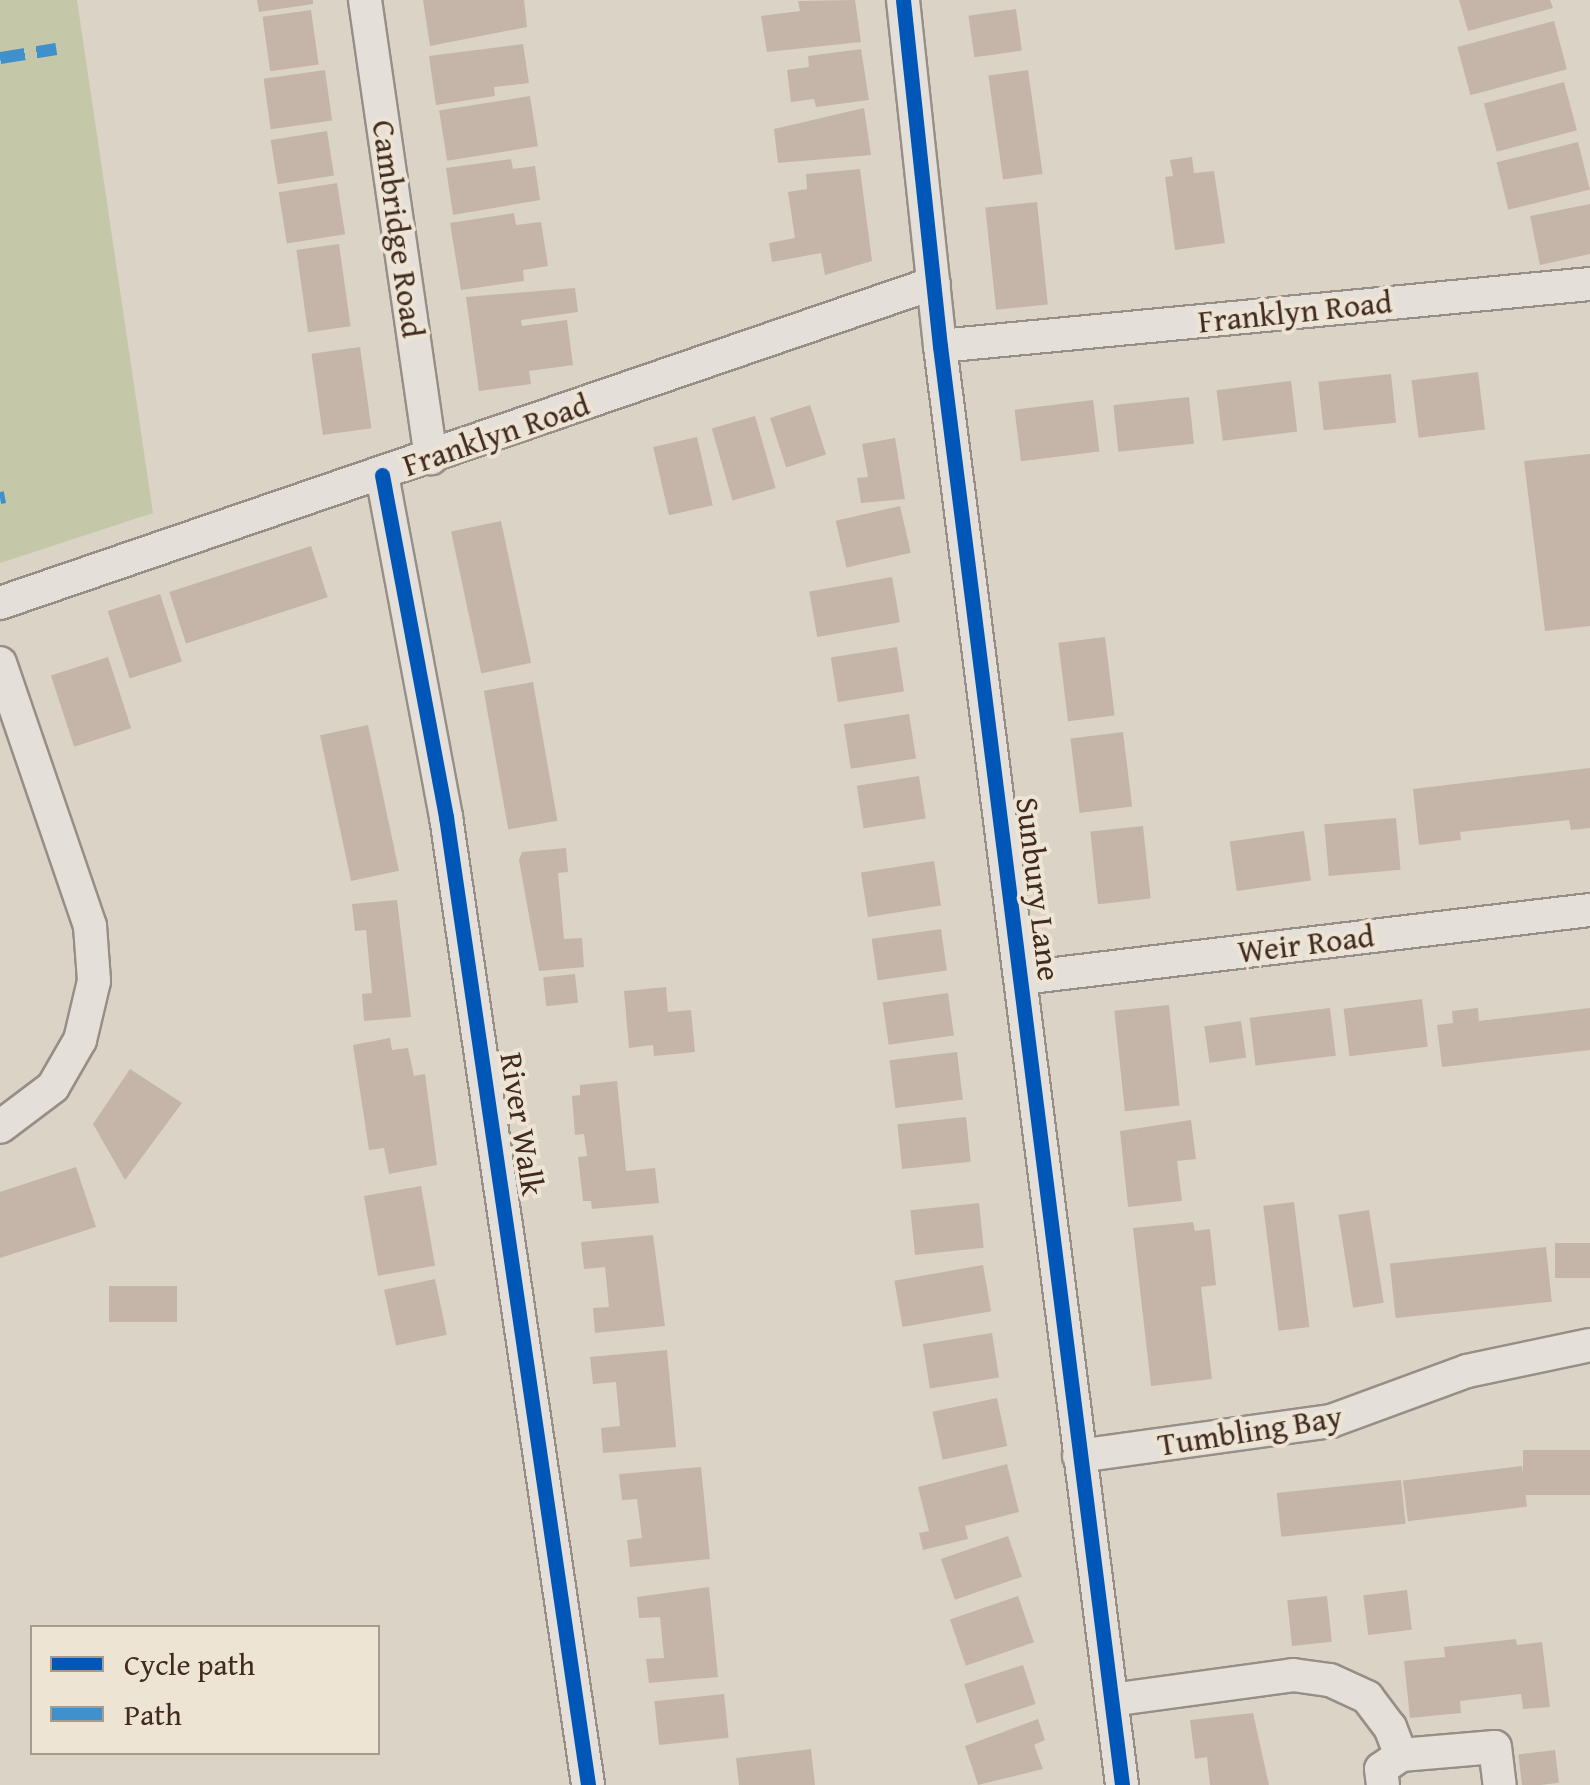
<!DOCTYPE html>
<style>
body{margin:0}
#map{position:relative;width:1590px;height:1785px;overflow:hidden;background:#dbd3c6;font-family:"Gentium Book Plus",serif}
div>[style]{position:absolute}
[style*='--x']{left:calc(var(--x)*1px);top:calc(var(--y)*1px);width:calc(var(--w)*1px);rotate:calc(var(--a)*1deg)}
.green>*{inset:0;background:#c5c7a9}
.building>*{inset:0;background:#c5b5a9;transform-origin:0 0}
.roads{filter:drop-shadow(2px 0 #978f87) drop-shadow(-2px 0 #978f87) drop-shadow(0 2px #978f87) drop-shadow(0 -2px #978f87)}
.minor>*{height:32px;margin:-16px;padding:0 16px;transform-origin:16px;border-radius:16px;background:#e4e0d9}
.quiet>*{height:12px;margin-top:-6px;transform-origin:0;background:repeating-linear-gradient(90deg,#3f90cb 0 25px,transparent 0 37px)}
.cycleway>*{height:15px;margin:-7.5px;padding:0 7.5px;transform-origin:7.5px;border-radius:7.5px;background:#0057b8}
span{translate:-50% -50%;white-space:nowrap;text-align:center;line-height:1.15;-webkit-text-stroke:8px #ede4d4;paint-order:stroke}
.street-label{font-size:32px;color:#402a22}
.legend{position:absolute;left:30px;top:1625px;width:350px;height:130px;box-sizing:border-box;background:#ede4d4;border:2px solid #a89a8d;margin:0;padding:12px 18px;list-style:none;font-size:30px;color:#402a22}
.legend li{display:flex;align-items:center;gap:20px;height:50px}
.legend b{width:50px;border:2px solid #a89a8d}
</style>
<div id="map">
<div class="green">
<i style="clip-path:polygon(0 0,77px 0,153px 513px,0 563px)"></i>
</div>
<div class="building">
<i style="clip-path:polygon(257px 0,313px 0,313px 4px,259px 12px)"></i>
<i style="clip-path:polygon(423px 0,524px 0,527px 27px,430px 46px)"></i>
<i style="clip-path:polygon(855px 0,861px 42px,767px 52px,761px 16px,800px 11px,798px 1px)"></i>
<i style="clip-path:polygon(1459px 0,1550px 0,1553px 8px,1468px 31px)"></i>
<i style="left:1016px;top:9px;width:42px;height:48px;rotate:82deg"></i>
<i style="left:311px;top:10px;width:55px;height:49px;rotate:82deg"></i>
<i style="left:1554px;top:21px;width:50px;height:100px;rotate:75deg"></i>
<i style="clip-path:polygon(523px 44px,529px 83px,494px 87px,495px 96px,436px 105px,429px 56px)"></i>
<i style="clip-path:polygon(861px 49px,869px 100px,816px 107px,814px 99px,791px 102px,787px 70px,809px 67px,808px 56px)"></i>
<i style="left:325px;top:70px;width:51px;height:62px;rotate:82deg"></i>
<i style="left:1028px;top:70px;width:105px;height:40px;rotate:82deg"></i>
<i style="left:1564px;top:82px;width:50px;height:83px;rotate:75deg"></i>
<i style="left:530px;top:96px;width:51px;height:92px;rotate:81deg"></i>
<i style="clip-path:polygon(864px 108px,871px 155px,778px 163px,774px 129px)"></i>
<i style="left:327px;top:131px;width:45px;height:57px;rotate:81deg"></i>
<i style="left:1578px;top:142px;width:49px;height:84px;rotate:76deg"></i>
<i style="clip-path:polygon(1192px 157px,1194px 173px,1214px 171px,1225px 243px,1175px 250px,1165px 177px,1173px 176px,1170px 160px)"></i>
<i style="clip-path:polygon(511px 159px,513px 169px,535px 166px,540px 200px,453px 215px,446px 168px)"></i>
<i style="clip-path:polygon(860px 169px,872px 261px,825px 275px,821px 253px,772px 262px,769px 243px,795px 238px,788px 192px,807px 189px,806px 174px)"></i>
<i style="left:337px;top:183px;width:52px;height:59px;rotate:81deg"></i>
<i style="left:1037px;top:202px;width:103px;height:52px;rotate:84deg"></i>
<i style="clip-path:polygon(1590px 204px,1590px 254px,1540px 265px,1530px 216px)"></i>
<i style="clip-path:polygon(514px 213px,516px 225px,541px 222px,548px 266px,523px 270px,524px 281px,461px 290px,450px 223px)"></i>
<i style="left:339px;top:244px;width:83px;height:43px;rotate:82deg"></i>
<i style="clip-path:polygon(575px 288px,578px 312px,521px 320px,522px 326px,567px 320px,573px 365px,529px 371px,531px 384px,479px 391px,466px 297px)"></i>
<i style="left:360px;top:347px;width:82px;height:49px;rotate:82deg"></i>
<i style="left:1478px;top:372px;width:58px;height:67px;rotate:83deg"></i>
<i style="left:1391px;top:374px;width:49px;height:73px;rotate:84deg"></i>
<i style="left:1291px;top:381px;width:51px;height:75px;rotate:83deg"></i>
<i style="left:1189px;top:397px;width:47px;height:76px;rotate:84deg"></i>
<i style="left:1093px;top:400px;width:52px;height:79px;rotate:83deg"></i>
<i style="left:810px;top:405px;width:52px;height:42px;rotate:72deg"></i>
<i style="left:755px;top:416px;width:75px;height:45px;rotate:74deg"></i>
<i style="left:697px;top:437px;width:70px;height:45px;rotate:77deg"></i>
<i style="clip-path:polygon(895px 438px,905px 499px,861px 503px,857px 478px,868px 477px,862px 444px)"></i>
<i style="clip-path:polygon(1590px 454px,1590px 626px,1545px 631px,1524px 461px)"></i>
<i style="left:900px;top:506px;width:48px;height:66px;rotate:77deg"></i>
<i style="left:501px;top:521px;width:145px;height:51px;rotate:78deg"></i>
<i style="left:311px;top:546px;width:54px;height:149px;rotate:72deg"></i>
<i style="left:892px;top:577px;width:46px;height:84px;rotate:80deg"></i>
<i style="left:160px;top:594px;width:71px;height:55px;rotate:72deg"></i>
<i style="left:1105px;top:637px;width:79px;height:47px;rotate:83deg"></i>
<i style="left:897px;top:647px;width:45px;height:67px;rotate:81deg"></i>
<i style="left:108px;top:657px;width:75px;height:60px;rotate:72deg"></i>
<i style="left:533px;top:682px;width:141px;height:50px;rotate:80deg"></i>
<i style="left:909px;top:714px;width:45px;height:66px;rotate:81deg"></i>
<i style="left:368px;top:725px;width:149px;height:49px;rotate:78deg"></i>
<i style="left:1123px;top:732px;width:75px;height:53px;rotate:83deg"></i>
<i style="clip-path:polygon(1590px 768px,1590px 828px,1571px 830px,1569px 820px,1460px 832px,1461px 840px,1419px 845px,1413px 789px)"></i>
<i style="left:919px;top:776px;width:43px;height:63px;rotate:81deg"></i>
<i style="left:1396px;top:818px;width:52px;height:72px;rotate:85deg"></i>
<i style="left:1143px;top:826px;width:73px;height:53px;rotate:84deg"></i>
<i style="left:1304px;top:831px;width:50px;height:75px;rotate:82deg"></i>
<i style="clip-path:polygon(566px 848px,568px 872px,558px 873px,564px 939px,582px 938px,584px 967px,539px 971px,519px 860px,522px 852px)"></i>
<i style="left:934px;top:861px;width:45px;height:74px;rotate:81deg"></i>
<i style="clip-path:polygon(397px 900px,411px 1017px,364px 1021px,362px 994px,372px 993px,366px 930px,355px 931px,352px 904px)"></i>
<i style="left:941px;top:929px;width:42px;height:70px;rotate:82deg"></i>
<i style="left:575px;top:974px;width:29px;height:32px;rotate:84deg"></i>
<i style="clip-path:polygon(666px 987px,668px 1012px,691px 1010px,695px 1052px,654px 1056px,653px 1045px,629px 1048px,624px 991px)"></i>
<i style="left:948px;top:993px;width:43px;height:66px;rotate:82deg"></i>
<i style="left:1422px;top:999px;width:48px;height:79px;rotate:83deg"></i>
<i style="left:1169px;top:1005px;width:101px;height:55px;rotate:84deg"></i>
<i style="left:1330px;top:1008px;width:48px;height:81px;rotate:83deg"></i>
<i style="clip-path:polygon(1478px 1008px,1479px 1021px,1590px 1008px,1590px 1050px,1442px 1067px,1437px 1025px,1453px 1023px,1452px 1011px)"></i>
<i style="left:1241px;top:1021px;width:37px;height:37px;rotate:82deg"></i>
<i style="clip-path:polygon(390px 1038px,392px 1050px,408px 1048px,414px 1076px,425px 1074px,437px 1165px,389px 1174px,384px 1148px,369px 1150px,353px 1045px)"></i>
<i style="left:957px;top:1052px;width:48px;height:68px;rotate:83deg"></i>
<i style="clip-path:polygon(130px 1069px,182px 1103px,125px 1180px,93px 1124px)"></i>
<i style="clip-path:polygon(617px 1081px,626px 1171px,655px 1168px,659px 1203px,592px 1209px,591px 1201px,583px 1201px,578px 1157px,587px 1156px,584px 1134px,575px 1135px,572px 1096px,580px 1095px,580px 1085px)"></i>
<i style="left:966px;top:1117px;width:45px;height:69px;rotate:84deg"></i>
<i style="clip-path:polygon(1191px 1120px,1196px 1159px,1177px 1161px,1182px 1201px,1128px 1207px,1120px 1131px)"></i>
<i style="clip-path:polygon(76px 1167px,96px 1227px,0 1258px,0 1192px)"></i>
<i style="left:421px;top:1186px;width:81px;height:58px;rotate:80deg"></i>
<i style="left:1294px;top:1202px;width:126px;height:31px;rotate:83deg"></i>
<i style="left:979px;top:1203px;width:45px;height:69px;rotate:84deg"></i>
<i style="left:1369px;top:1210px;width:94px;height:31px;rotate:81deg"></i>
<i style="clip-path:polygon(1193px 1222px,1195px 1231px,1210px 1229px,1216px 1285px,1201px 1287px,1212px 1379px,1151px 1386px,1133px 1228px)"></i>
<i style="clip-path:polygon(653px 1235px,665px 1326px,595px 1333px,593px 1308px,609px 1307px,605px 1267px,584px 1269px,581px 1242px)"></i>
<i style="left:1590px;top:1243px;width:35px;height:35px;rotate:90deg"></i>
<i style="left:1546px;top:1247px;width:55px;height:157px;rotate:84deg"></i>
<i style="left:983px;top:1265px;width:47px;height:90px;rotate:80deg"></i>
<i style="left:435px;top:1279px;width:57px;height:52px;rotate:78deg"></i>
<i style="left:109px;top:1286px;width:68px;height:36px"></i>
<i style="left:992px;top:1333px;width:45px;height:70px;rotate:81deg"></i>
<i style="clip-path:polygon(667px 1350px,676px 1447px,603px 1453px,601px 1428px,620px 1426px,616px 1382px,593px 1384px,590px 1357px)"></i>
<i style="left:997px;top:1398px;width:49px;height:66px;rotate:78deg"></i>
<i style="left:1590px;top:1450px;width:45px;height:67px;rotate:90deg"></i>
<i style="clip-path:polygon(1007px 1464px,1019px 1512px,965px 1526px,968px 1539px,923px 1550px,919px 1533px,929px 1531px,918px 1487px)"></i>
<i style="left:1522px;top:1466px;width:41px;height:120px;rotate:83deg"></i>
<i style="clip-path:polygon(701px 1467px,710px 1559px,630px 1567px,627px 1540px,642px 1538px,637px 1499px,622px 1500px,619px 1474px)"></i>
<i style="left:1401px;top:1480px;width:44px;height:125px;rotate:84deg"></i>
<i style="left:1008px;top:1536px;width:43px;height:71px;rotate:71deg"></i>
<i style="clip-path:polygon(709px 1587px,718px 1677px,649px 1683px,646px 1659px,664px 1658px,660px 1617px,639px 1618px,637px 1597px)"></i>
<i style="left:1407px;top:1590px;width:40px;height:44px;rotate:83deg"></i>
<i style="left:1018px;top:1596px;width:49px;height:72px;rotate:71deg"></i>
<i style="left:1327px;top:1596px;width:46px;height:40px;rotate:84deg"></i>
<i style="clip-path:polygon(1516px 1639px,1517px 1645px,1542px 1642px,1550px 1707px,1523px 1709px,1521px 1694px,1460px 1701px,1461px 1713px,1410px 1718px,1404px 1661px,1445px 1657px,1444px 1647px)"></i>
<i style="left:1023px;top:1665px;width:41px;height:62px;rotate:72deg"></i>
<i style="left:724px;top:1694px;width:44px;height:70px;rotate:84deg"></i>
<i style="clip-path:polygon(1253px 1713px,1269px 1785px,1210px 1785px,1207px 1757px,1195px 1759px,1190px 1720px)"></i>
<i style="clip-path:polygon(1038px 1719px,1045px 1740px,1034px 1745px,1043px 1769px,978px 1785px,965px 1746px)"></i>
<i style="clip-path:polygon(811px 1749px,815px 1785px,739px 1785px,736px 1758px)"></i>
<i style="left:1555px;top:1750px;width:33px;height:37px;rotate:83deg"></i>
</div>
<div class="roads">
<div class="minor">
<i style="--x:365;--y:0;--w:463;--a:81.8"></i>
<i style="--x:903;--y:0;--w:348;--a:83.9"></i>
<i style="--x:940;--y:346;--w:1450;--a:82.79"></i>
<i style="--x:940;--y:346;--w:653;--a:-5.45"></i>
<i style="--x:382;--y:475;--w:348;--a:79.4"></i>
<i style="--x:446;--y:817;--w:978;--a:81.65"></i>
<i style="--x:0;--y:603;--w:987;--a:-18.91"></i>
<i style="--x:0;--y:663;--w:278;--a:71.1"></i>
<i style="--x:90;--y:926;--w:55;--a:85.8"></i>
<i style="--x:94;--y:981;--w:61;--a:103.3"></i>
<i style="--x:80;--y:1040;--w:54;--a:119.9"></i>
<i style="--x:53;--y:1087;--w:66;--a:143"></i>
<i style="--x:1022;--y:978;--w:572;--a:-6.83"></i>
<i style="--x:1079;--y:1456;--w:254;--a:-7.9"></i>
<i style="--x:1331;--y:1421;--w:145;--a:-20.2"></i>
<i style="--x:1467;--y:1371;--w:126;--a:-11.9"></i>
<i style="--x:1111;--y:1700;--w:184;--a:-7.8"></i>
<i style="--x:1293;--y:1675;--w:37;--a:8"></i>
<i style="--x:1330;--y:1680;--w:41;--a:24.7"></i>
<i style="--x:1367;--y:1697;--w:38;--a:53"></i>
<i style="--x:1390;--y:1727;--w:30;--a:69"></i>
<i style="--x:1401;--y:1755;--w:24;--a:145"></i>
<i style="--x:1381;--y:1769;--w:16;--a:83"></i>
<i style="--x:1401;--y:1755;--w:94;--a:-4.9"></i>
<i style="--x:1495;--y:1747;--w:38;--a:83"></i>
</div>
</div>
<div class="quiet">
<i style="--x:0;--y:58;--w:57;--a:-9.1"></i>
<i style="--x:0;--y:498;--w:5;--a:-11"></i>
</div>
<div class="cycleway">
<i style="--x:903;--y:0;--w:348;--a:83.9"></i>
<i style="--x:940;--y:346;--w:1450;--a:82.79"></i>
<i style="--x:382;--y:475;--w:348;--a:79.4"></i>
<i style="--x:446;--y:817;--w:978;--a:81.65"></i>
</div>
<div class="street-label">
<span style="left:398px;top:229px;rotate:82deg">Cambridge Road</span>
<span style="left:1295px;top:312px;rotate:-6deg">Franklyn Road</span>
<span style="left:496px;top:435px;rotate:-19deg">Franklyn Road</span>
<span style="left:1038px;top:889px;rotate:83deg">Sunbury Lane</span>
<span style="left:1306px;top:944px;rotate:-7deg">Weir Road</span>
<span style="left:522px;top:1124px;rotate:81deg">River Walk</span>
<span style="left:1250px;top:1431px;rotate:-9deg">Tumbling Bay</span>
</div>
<ul class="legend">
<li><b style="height:12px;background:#0057b8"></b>Cycle path</li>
<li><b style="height:12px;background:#3f90cb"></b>Path</li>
</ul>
</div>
